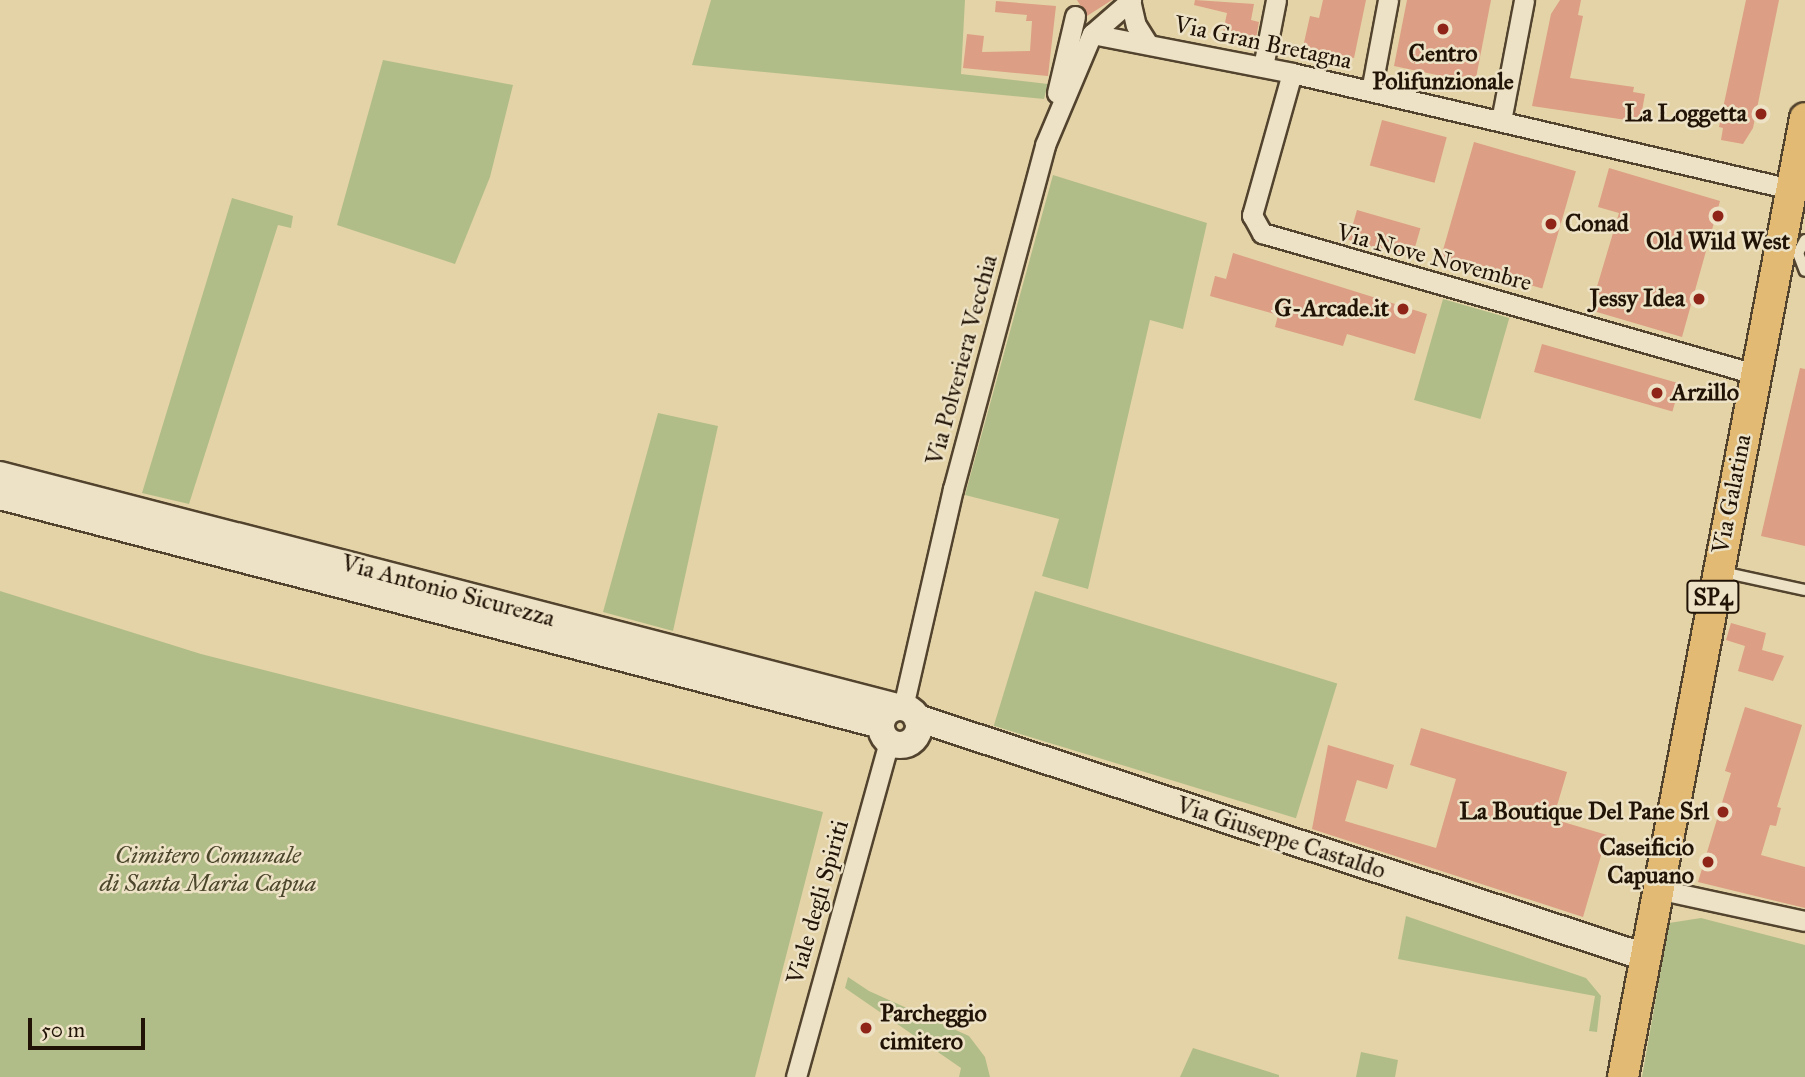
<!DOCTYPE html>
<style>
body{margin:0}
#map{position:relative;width:1805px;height:1077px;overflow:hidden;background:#e4d3a6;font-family:"IM FELL Great Primer",serif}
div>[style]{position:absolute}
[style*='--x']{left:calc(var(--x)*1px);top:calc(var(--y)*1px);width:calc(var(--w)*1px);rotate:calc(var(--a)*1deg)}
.green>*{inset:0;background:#b1bd88;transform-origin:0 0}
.building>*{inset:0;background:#dc9e84;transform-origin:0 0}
.roads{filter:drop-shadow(2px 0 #52432e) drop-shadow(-2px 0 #52432e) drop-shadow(0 2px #52432e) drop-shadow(0 -2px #52432e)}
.lane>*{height:10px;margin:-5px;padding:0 5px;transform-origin:5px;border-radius:5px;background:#ede2c5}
.street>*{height:19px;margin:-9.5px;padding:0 9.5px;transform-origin:9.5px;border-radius:9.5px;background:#ede2c5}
.secondary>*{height:26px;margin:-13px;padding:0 13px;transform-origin:13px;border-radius:13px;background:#ede2c5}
.secondary>.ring{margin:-13px;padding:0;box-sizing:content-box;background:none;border:26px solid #ede2c5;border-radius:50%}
.primary>*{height:30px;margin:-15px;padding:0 15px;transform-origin:15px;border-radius:15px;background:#e2ba73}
.dots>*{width:19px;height:19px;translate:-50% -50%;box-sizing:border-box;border:4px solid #ede2c5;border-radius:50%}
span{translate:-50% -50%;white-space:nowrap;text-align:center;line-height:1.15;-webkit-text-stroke:5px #ede2c5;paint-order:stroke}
.shield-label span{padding:2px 5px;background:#ede2c5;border:2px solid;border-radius:5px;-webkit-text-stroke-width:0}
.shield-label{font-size:23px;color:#211306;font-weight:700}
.street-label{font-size:24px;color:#211306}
.poi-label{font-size:24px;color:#211306;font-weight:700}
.right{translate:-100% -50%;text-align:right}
.left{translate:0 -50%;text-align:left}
.park-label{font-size:24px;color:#4c462d;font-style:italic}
.scale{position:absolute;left:28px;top:1018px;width:117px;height:32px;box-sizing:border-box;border:4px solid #211306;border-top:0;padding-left:9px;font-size:21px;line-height:24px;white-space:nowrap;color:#211306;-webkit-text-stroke:5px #ede2c5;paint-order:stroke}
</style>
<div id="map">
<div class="green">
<i style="clip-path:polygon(711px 0,965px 0,961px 74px,1048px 84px,1044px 99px,692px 65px)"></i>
<i style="clip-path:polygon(383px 60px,513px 85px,490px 177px,455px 264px,337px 225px)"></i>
<i style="clip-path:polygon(1053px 175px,1207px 223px,1183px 329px,1150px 320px,1088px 589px,1042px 576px,1059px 519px,965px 495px)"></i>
<i style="clip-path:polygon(232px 198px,293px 216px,291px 228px,278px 225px,189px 504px,142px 493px)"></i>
<i style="left:1443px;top:299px;width:69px;height:105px;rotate:16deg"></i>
<i style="clip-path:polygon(658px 413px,718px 426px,673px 631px,603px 612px)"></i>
<i style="clip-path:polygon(0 591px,201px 654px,823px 812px,755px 1077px,0 1077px)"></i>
<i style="left:1035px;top:591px;width:316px;height:141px;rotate:17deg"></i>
<i style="clip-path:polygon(1406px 916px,1586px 978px,1601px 996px,1597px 1032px,1589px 1031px,1595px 996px,1398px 959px)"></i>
<i style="clip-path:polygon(1701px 918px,1805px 945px,1805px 1077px,1642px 1077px,1669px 923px)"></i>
<i style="clip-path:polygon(848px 977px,869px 991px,969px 1036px,985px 1057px,990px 1077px,959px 1077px,961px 1068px,845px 988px)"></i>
<i style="clip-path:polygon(1193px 1048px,1279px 1075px,1279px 1077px,1180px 1077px)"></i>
<i style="clip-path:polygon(1361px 1052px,1398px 1060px,1395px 1077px,1356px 1077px)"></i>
</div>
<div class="building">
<i style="clip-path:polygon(1077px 0,1112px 0,1087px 16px)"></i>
<i style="clip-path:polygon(1195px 0,1254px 4px,1251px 20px,1259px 22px,1255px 44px,1222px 37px,1227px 13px,1194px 5px)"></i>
<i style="clip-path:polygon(1323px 0,1366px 0,1354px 58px,1303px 47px,1310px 16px,1319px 18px)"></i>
<i style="clip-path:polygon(1407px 0,1491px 0,1475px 83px,1394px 66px)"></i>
<i style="clip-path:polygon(1560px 0,1581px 0,1578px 15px,1583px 16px,1570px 78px,1634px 87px,1633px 92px,1645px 94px,1640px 122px,1532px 106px,1551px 14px)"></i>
<i style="clip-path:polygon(1746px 0,1779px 0,1753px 128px,1743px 144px,1721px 140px,1723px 128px,1719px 127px)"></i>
<i style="clip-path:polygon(996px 1px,1056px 6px,1048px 76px,963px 68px,967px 34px,984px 36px,982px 52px,1030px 51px,1032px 21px,1026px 21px,1027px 15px,995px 12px)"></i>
<i style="left:1382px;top:120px;width:67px;height:47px;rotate:15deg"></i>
<i style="left:1474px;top:142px;width:106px;height:122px;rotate:16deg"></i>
<i style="clip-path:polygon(1609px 168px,1720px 201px,1682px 337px,1590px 310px,1619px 213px,1598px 207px)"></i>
<i style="left:1357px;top:210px;width:66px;height:31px;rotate:16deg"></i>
<i style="clip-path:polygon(1233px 253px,1427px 314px,1415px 354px,1347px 334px,1343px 346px,1275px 327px,1278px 315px,1210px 296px,1215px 276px,1226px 279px)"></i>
<i style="left:1542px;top:344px;width:144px;height:29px;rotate:16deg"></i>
<i style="clip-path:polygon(1800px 368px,1805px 369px,1805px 546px,1761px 536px)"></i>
<i style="clip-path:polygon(1731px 623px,1766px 633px,1762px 650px,1784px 656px,1773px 681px,1738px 671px,1745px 646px,1726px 640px)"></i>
<i style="clip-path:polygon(1745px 707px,1802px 725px,1777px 807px,1781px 808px,1776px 826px,1770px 825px,1761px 855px,1805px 867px,1805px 908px,1698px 882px,1731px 773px,1725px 771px)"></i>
<i style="clip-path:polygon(1421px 728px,1567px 772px,1553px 819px,1607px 835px,1583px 917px,1312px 829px,1328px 745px,1394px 765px,1387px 789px,1357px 780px,1345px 821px,1436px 848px,1456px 779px,1410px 765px)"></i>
</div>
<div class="roads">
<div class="lane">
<i style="--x:1805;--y:240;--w:15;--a:118"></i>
<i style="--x:1798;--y:253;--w:19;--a:69"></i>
<i style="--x:1722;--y:572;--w:85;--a:12.2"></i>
</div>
<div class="street">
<i style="--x:1130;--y:0;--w:26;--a:77"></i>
<i style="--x:1136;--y:25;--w:22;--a:58"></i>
<i style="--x:1092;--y:34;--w:204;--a:11"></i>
<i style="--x:1292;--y:73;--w:512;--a:13.09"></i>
<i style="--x:1263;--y:67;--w:68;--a:-79"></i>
<i style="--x:1292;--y:73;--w:148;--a:105.7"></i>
<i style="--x:1252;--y:215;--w:21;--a:61"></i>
<i style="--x:1262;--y:233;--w:513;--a:15.96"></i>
<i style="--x:1371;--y:91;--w:93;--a:-79.4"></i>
<i style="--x:1057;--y:93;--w:79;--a:-76.8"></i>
<i style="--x:1501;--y:121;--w:123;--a:-79.2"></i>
<i style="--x:903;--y:707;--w:224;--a:-77.1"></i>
<i style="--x:953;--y:489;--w:356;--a:-75"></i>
<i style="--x:1045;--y:145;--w:121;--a:-67.1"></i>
<i style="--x:1092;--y:34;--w:52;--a:-41.1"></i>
<i style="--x:1657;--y:889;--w:151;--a:12.2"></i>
<i style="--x:796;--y:1077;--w:349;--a:-74.5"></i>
</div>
<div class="secondary">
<i style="--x:0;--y:475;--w:927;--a:14.5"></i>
<i style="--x:0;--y:496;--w:910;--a:14.57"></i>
<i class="ring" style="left:881px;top:707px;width:12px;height:12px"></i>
<i style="--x:917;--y:718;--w:766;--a:18.17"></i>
</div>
<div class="primary">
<i style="--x:1623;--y:1077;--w:976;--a:-79.25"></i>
</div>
</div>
<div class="dots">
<i style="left:1443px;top:29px;background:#8f2418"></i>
<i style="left:1761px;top:114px;background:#8f2418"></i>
<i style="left:1718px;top:216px;background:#8f2418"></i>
<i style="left:1551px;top:224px;background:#8f2418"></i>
<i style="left:1699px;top:299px;background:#8f2418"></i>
<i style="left:1403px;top:309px;background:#8f2418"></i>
<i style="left:1657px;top:393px;background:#8f2418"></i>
<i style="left:1723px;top:812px;background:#8f2418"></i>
<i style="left:1708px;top:862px;background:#8f2418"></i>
<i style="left:866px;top:1028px;background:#8f2418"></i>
</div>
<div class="shield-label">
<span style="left:1713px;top:597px">SP4</span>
</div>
<div class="street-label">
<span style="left:1263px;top:43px;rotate:12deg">Via Gran Bretagna</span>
<span style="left:1434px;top:258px;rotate:15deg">Via Nove Novembre</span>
<span style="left:962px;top:360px;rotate:-75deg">Via Polveriera Vecchia</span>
<span style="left:1732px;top:494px;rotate:-79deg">Via Galatina</span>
<span style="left:448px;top:591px;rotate:15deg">Via Antonio Sicurezza</span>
<span style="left:1281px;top:838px;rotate:18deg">Via Giuseppe Castaldo</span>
<span style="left:818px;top:902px;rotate:-74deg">Viale degli Spiriti</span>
</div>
<div class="poi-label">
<span style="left:1443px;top:68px">Centro<br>Polifunzionale</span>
<span class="right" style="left:1747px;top:114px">La Loggetta</span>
<span class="left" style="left:1565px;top:224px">Conad</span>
<span style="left:1718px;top:242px">Old Wild West</span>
<span class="right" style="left:1685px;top:299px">Jessy Idea</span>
<span class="right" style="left:1389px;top:309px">G-Arcade.it</span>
<span class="left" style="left:1671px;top:393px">Arzillo</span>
<span class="right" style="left:1709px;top:812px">La Boutique Del Pane Srl</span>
<span class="right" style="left:1694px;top:862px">Caseificio<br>Capuano</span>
<span class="left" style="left:880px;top:1028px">Parcheggio<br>cimitero</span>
</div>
<div class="park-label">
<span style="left:208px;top:870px">Cimitero Comunale<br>di Santa Maria Capua</span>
</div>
<div class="scale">50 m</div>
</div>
